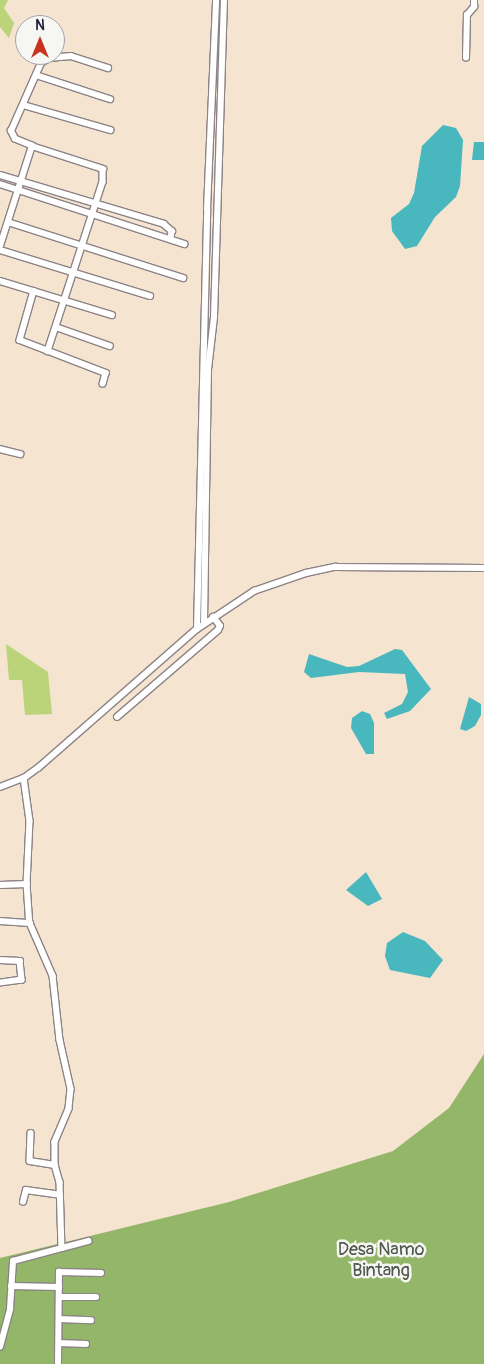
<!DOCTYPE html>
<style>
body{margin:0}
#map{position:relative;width:484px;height:1364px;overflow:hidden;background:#f5e4d0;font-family:Pangolin,sans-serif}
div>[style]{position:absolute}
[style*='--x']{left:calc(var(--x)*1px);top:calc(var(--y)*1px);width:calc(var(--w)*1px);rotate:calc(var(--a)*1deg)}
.green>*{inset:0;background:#bbd479}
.forest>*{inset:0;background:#94b669}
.water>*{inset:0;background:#49b8be}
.roads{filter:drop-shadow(1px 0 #8c8386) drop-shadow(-1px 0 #8c8386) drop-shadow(0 1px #8c8386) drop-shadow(0 -1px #8c8386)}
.street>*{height:5.5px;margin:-2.75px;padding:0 2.75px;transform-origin:2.75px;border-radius:2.75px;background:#fff}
span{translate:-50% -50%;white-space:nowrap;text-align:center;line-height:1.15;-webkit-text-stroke:5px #f6f6f2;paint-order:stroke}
.park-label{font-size:18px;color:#50574e}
.north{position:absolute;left:15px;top:15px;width:50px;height:50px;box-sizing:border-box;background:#f6f6f2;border:1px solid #a1a1a9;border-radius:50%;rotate:0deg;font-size:14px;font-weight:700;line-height:20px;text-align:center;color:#22223b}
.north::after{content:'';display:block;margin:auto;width:18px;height:22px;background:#c8321e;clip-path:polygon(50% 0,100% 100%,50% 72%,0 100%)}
</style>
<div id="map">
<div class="green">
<i style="clip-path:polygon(0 0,8px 0,4px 8px,14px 23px,9px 38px,0 27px)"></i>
<i style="clip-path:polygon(6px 644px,48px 672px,52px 714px,25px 715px,22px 680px,9px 680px)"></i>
</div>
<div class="forest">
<i style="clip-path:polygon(484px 1054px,484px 1364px,0 1364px,0 1258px,229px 1202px,393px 1151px,449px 1108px)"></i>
</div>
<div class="water">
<i style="clip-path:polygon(443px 125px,456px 128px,463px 140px,460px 186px,456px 197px,435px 217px,417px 246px,405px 249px,392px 231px,391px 218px,409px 204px,414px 193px,422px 146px)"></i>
<i style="clip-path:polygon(474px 142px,484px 142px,484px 160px,472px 160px)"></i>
<i style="clip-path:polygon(395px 649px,402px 650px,431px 689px,410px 711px,387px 719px,384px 713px,402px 704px,408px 692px,405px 674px,359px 672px,311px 678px,304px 672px,309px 654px,347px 667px,359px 666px)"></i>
<i style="clip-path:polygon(469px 697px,481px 704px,481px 715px,475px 726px,466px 731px,460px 729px)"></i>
<i style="clip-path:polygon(362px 711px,370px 714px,374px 723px,374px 754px,366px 754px,351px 728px,352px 718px)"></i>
<i style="clip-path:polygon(366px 872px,382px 899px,368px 906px,346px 890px)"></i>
<i style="clip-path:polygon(403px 932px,425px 941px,443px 960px,430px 978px,390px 970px,385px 956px,387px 943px)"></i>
</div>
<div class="roads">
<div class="street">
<i style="--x:466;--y:58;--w:43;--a:-88.7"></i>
<i style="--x:467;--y:15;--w:11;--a:-49"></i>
<i style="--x:474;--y:7;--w:7;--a:-90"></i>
<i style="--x:36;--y:75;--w:78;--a:18"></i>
<i style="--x:23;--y:105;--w:91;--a:16"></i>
<i style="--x:32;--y:146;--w:18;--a:-158"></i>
<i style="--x:15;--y:139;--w:9;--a:-117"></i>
<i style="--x:11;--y:131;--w:74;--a:-66.2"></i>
<i style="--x:41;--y:63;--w:9;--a:-32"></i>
<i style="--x:49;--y:58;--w:22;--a:-5"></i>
<i style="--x:71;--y:56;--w:39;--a:18"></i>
<i style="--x:0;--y:175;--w:171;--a:16.6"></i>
<i style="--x:164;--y:224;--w:11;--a:41"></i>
<i style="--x:172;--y:231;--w:7;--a:98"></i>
<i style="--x:0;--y:184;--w:194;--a:18"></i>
<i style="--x:8;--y:222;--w:184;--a:17.7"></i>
<i style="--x:0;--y:246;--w:105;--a:-72.3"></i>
<i style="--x:32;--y:146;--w:75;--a:17.9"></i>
<i style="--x:103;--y:169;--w:13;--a:90"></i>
<i style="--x:103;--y:182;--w:178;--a:108"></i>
<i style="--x:0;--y:250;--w:157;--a:17"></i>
<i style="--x:0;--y:281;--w:117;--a:16.9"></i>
<i style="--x:34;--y:291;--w:51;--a:105.9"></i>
<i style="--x:20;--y:340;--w:92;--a:21"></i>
<i style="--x:106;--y:373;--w:11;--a:105"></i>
<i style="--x:56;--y:327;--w:57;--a:19.4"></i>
<i style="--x:0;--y:449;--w:21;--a:14"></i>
<i style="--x:204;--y:623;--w:253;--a:-89.1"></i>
<i style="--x:208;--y:370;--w:53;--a:-83.5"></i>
<i style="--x:214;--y:317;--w:317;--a:-88.2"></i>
<i style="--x:197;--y:629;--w:420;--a:-88.6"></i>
<i style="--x:207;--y:209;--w:209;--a:-87.5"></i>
<i style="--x:117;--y:717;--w:133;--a:-40.7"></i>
<i style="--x:218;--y:630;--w:4;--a:-63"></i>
<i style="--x:220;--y:626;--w:11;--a:-128"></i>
<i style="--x:24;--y:778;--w:43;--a:82.1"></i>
<i style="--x:30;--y:821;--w:63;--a:92.7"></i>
<i style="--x:27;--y:884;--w:39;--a:86"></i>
<i style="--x:30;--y:923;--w:58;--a:66.5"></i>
<i style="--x:53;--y:976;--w:64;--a:83.8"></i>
<i style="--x:60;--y:1040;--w:50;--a:77.3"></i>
<i style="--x:71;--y:1089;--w:20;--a:96"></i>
<i style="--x:69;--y:1109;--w:36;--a:113"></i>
<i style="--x:55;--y:1142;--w:23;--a:90"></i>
<i style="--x:55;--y:1165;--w:18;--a:74"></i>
<i style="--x:60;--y:1182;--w:66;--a:88.3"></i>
<i style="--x:0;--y:787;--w:26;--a:-21"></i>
<i style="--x:24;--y:778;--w:17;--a:-36"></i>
<i style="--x:38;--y:768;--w:211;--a:-41.2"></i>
<i style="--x:197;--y:629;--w:69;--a:-33.7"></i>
<i style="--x:254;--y:591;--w:55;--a:-19.1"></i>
<i style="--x:306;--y:573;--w:30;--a:-12"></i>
<i style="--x:335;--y:567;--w:149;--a:0.4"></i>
<i style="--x:0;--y:885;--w:27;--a:-2"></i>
<i style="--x:0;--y:921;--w:30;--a:4"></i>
<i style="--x:0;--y:960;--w:20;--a:3"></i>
<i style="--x:20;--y:961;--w:19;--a:84"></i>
<i style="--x:22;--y:980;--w:22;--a:172"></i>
<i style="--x:31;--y:1133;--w:28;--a:92"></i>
<i style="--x:30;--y:1161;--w:25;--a:9"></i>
<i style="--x:23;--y:1202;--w:12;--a:-76"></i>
<i style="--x:26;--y:1190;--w:34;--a:8"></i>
<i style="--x:11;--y:1286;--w:48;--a:1.2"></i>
<i style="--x:59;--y:1297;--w:37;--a:0"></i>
<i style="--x:59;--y:1319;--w:32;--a:2"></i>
<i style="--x:59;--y:1343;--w:27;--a:2"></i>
<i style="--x:0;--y:1347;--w:39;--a:-75"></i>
<i style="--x:10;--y:1309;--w:48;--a:-86.4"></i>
<i style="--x:13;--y:1261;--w:78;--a:-14.9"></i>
<i style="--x:58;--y:1364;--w:92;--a:-89.4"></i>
<i style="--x:59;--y:1272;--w:42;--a:1.4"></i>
</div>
</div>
<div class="park-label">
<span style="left:381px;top:1261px">Desa Namo<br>Bintang</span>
</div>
<div class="north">N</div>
</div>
